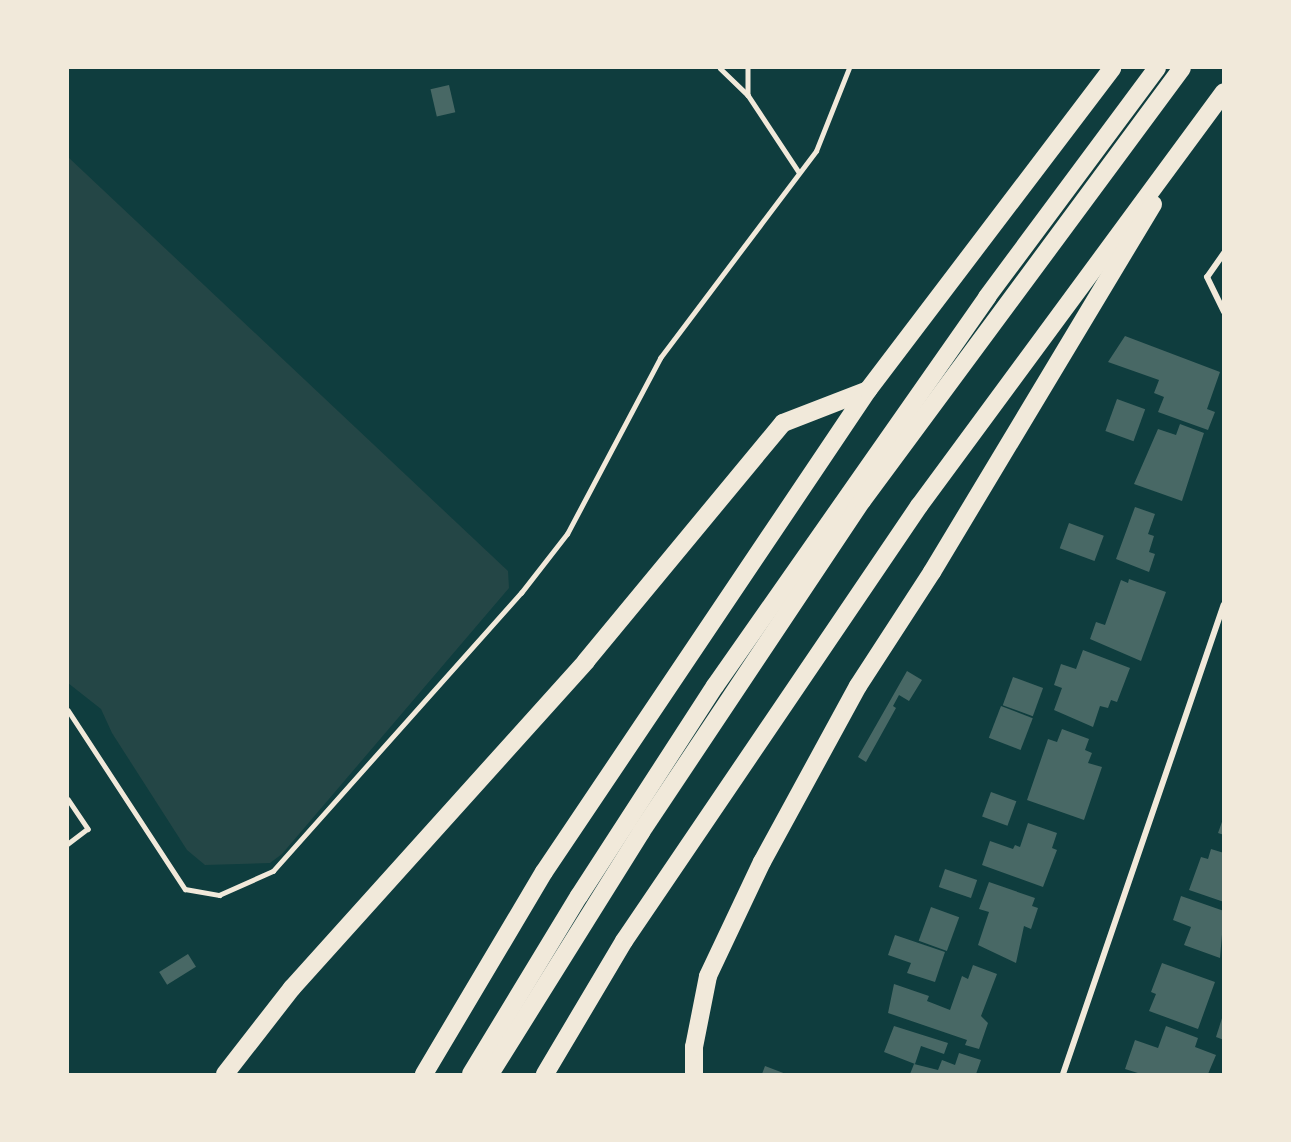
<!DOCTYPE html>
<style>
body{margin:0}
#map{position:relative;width:1291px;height:1142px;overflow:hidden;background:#0f3d3e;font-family:"Open Sans",sans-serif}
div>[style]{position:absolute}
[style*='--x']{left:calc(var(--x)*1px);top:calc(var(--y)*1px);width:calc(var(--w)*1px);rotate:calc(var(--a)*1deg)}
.green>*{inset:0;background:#244646}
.building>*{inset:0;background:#486865;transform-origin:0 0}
.service>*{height:4.5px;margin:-2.25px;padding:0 2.25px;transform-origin:2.25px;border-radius:2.25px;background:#f1e9da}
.minor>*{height:6px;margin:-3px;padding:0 3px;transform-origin:3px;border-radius:3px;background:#f1e9da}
.motorway>*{height:18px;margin:-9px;padding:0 9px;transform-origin:9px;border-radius:9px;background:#f1e9da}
span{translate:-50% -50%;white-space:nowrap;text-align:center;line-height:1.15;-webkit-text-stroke:4.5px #f1e9da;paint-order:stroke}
.frame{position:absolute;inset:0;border:69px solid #f1e9da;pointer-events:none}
</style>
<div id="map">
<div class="green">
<i style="clip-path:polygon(68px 157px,508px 571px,509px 588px,282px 854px,270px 863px,205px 865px,187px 850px,112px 733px,101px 709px,68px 683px)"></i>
</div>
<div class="building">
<i style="left:449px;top:85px;width:28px;height:19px;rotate:77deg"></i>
<i style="clip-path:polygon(1125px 336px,1220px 372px,1207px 409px,1215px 412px,1208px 430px,1158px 412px,1164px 397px,1154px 393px,1159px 380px,1108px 362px)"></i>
<i style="left:1117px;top:399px;width:30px;height:34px;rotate:20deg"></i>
<i style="clip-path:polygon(1180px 424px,1204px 433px,1182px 501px,1134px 484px,1158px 429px,1176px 435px)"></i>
<i style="clip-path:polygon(1135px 507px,1155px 514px,1148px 534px,1154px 536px,1149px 552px,1155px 554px,1149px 572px,1116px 559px)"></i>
<i style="left:1069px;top:523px;width:37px;height:27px;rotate:20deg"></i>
<i style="clip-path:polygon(1129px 579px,1166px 592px,1141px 661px,1090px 639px,1096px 622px,1105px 625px,1121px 580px,1128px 583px)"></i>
<i style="clip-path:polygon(1083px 650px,1130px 668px,1117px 702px,1111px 700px,1108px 708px,1100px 706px,1093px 727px,1054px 710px,1062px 688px,1054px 685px,1061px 664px,1076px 669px)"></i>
<i style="clip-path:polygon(907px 671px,922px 680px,909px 701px,899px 695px,893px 706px,896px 708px,866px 762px,858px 757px)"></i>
<i style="left:1013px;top:677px;width:32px;height:30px;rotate:20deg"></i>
<i style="left:1001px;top:706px;width:34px;height:34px;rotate:21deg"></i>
<i style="clip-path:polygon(1062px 729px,1089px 739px,1085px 750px,1092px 753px,1088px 763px,1102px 767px,1084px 820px,1027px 800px,1048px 739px,1057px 742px)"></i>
<i style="left:991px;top:792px;width:27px;height:26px;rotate:20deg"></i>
<i style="clip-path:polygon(1223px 819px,1224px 819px,1224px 835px,1218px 833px)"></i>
<i style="clip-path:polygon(1028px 823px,1057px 833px,1052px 848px,1057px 850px,1043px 887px,982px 865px,990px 841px,1013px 849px,1015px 845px,1020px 847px)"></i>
<i style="clip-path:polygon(1211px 849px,1224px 853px,1224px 902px,1189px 890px,1201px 857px,1208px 859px)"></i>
<i style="left:945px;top:869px;width:34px;height:19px;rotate:19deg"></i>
<i style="clip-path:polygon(989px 882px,1035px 898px,1032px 906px,1038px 908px,1031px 929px,1024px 926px,1016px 963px,978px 945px,989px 912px,979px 909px)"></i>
<i style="clip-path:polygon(1181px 896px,1224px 911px,1220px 958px,1184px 945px,1191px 927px,1173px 920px)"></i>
<i style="left:931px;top:907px;width:30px;height:36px;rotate:20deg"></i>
<i style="clip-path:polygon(895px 935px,945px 952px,935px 982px,907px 973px,911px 963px,888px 955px)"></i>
<i style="left:188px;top:954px;width:15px;height:34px;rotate:58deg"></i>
<i style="clip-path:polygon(1162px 963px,1215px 982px,1198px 1029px,1149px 1011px,1156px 994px,1151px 992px)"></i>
<i style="clip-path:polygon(973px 965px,997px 974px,981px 1016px,988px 1023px,979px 1049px,965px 1045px,967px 1040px,888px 1013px,894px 984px,929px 996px,927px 1001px,950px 1010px,962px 976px,968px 979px)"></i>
<i style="clip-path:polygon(1223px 1015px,1224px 1016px,1224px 1040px,1216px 1037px)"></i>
<i style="clip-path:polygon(894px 1026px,948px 1043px,944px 1054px,921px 1046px,915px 1064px,884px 1052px)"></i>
<i style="clip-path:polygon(1166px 1026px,1198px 1038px,1195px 1047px,1216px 1055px,1208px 1074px,1141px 1074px,1125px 1069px,1135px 1040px,1158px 1048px)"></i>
<i style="clip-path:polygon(959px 1053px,981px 1060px,976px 1074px,910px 1074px,914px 1064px,938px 1070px,942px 1060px,955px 1065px)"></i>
<i style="clip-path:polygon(765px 1066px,786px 1074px,762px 1074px)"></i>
</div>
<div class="service">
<i style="--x:720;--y:68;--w:39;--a:44"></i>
<i style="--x:748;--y:95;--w:92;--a:56.5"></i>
<i style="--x:748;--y:68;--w:27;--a:90"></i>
<i style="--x:68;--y:710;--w:214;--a:56.8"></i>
<i style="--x:185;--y:889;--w:35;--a:10"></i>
<i style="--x:219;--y:895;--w:59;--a:-24"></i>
<i style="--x:273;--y:871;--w:373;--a:-48.3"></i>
<i style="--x:521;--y:593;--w:75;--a:-52.1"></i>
<i style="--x:567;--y:534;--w:199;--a:-62.1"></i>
<i style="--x:660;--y:358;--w:259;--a:-53"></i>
<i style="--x:816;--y:151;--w:89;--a:-68.3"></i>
<i style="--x:68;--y:799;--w:36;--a:56"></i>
<i style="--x:88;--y:829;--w:25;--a:143"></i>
</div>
<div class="minor">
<i style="--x:1224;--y:253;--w:29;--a:125"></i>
<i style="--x:1207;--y:277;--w:39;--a:64"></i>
<i style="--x:1063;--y:1074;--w:496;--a:-71.1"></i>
</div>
<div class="motorway">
<i style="--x:225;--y:1074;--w:109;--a:-52.1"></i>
<i style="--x:292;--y:988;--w:440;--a:-48"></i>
<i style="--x:586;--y:661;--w:309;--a:-50.4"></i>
<i style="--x:783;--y:423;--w:91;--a:-21.2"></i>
<i style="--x:424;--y:1074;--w:235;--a:-59.3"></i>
<i style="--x:544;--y:872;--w:581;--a:-56.09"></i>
<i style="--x:868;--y:390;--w:404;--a:-52.8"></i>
<i style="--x:471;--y:1074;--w:208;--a:-58.8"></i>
<i style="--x:579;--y:896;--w:250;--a:-57.1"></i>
<i style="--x:715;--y:686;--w:475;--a:-55"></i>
<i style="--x:987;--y:297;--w:285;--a:-53.4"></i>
<i style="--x:490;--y:1074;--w:285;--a:-58"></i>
<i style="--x:641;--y:832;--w:398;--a:-56.3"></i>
<i style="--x:862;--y:501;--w:538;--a:-53.53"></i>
<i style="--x:545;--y:1074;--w:155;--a:-59.3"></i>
<i style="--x:624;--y:941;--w:526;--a:-55.86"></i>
<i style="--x:919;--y:506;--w:514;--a:-53.62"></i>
<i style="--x:694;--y:1074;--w:27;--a:-90"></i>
<i style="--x:694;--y:1047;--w:72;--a:-78.8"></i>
<i style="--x:708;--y:976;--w:126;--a:-64.7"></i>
<i style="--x:762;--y:862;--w:200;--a:-61.4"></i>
<i style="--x:858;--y:686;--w:136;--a:-57"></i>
<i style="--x:932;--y:572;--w:429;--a:-59"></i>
</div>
<div class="frame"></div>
</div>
